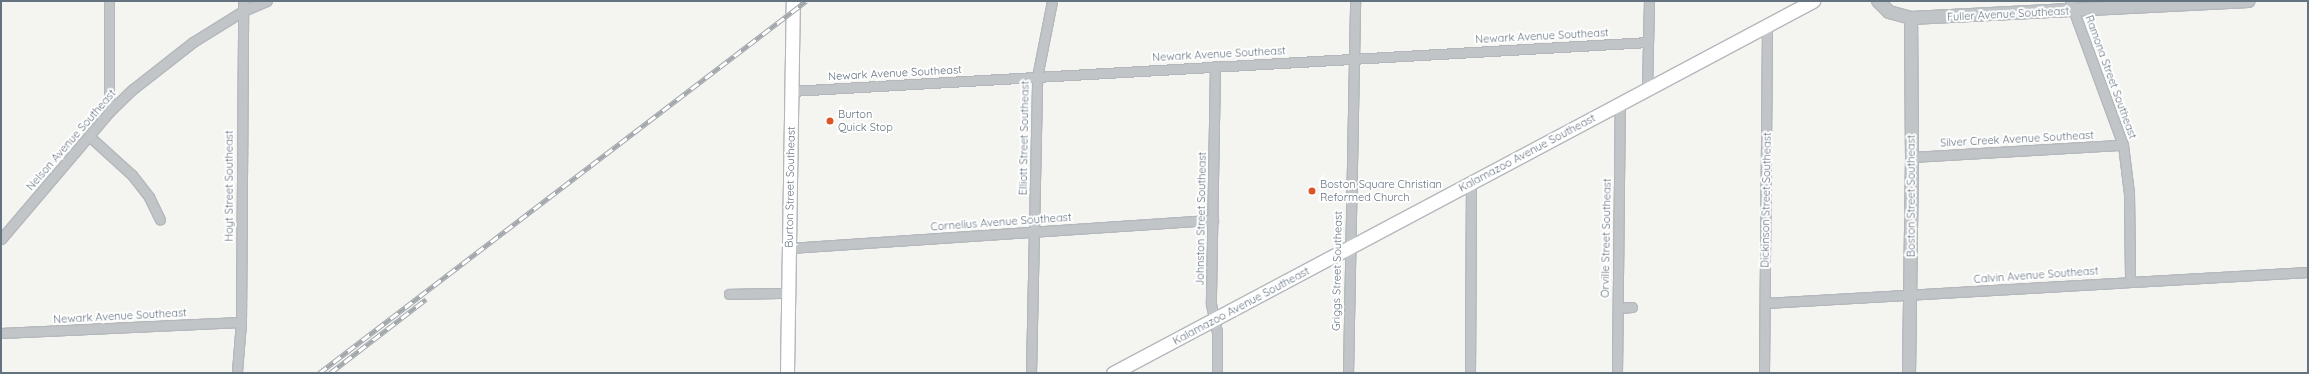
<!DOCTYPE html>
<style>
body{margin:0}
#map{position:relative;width:2309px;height:374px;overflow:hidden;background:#f4f4f0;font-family:Quicksand,sans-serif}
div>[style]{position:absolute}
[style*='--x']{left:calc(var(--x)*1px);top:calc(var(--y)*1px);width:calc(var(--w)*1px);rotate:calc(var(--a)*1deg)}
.roads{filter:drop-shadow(1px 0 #b4b8bc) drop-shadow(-1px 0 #b4b8bc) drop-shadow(0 1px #b4b8bc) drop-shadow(0 -1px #b4b8bc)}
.minor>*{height:9px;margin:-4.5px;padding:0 4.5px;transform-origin:4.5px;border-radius:4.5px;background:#c2c5c8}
.tertiary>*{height:12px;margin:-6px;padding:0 6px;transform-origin:6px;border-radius:6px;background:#c2c5c8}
.secondary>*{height:13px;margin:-6.5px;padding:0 6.5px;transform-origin:6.5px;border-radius:6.5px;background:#fff}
.rail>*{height:4.5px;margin-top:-2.25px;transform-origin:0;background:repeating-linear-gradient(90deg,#fff 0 9px,#a2a7ac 0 18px);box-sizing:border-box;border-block:1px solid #a2a7ac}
.dots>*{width:11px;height:11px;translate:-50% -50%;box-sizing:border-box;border:2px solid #fff;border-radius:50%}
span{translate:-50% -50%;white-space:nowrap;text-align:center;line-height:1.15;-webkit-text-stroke:4px #fff;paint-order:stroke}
.street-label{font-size:11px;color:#647380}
.poi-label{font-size:11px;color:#647380}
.left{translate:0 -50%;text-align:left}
.frame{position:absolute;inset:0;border:2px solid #647380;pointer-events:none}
</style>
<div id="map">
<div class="roads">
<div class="minor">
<i style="--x:2070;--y:1;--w:153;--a:69.8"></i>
<i style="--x:2123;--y:145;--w:48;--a:82.9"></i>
<i style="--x:2129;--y:193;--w:88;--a:89.3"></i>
<i style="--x:1215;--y:66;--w:238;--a:91"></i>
<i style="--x:1211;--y:304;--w:29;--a:78"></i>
<i style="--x:1217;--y:332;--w:41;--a:90"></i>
<i style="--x:1647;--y:89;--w:88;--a:-88.7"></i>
<i style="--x:791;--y:91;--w:858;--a:-3.27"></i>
<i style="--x:109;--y:112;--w:111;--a:-90"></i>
<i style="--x:89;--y:136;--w:58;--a:42.2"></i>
<i style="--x:132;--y:175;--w:28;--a:52"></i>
<i style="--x:149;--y:197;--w:25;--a:64"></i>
<i style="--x:1912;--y:157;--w:211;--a:-3.3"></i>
<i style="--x:1;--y:239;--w:167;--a:-49.6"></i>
<i style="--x:109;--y:112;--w:33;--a:-44"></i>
<i style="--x:133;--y:89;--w:76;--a:-38.1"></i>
<i style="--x:193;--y:42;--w:59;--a:-31.8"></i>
<i style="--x:243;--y:11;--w:26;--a:-23"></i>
<i style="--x:790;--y:248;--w:424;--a:-3.8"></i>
<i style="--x:729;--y:294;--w:60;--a:-1"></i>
<i style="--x:1765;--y:303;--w:544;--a:-3.27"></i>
<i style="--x:1618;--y:308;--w:14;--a:-4"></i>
<i style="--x:1;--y:333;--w:240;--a:-2.6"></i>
<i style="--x:237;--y:371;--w:49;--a:-85.3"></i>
<i style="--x:241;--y:322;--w:321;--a:-89.6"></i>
<i style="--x:1031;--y:373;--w:296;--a:-88.8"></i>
<i style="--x:1037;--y:77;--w:77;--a:-78.8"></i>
<i style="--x:1348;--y:373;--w:372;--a:-88.9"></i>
<i style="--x:1470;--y:373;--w:190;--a:-89.7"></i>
<i style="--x:1617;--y:373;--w:269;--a:-89.4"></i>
<i style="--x:1764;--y:373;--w:347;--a:-89.5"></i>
</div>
<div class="tertiary">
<i style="--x:1878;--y:1;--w:16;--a:45"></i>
<i style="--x:1889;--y:12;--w:23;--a:15"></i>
<i style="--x:1911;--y:18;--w:338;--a:-2.9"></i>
<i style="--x:1909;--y:373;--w:216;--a:-89.2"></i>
<i style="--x:1912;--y:157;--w:139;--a:-90.4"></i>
</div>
<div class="secondary">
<i style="--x:787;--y:373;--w:372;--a:-89.1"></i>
<i style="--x:1113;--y:373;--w:793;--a:-27.99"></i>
</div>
</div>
<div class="rail">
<i style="--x:319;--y:373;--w:613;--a:-37.37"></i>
<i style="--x:330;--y:373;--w:121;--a:-37.6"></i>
</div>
<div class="dots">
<i style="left:830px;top:121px;background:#dd5427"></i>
<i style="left:1312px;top:191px;background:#dd5427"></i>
</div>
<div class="street-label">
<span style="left:2008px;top:14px;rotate:-3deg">Fuller Avenue Southeast</span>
<span style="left:1542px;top:36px;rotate:-3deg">Newark Avenue Southeast</span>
<span style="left:1219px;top:54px;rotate:-3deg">Newark Avenue Southeast</span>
<span style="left:895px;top:73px;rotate:-3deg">Newark Avenue Southeast</span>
<span style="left:2111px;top:77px;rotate:70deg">Ramona Street Southeast</span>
<span style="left:1024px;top:138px;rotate:-89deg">Elliott Street Southeast</span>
<span style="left:2017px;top:139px;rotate:-3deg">Silver Creek Avenue Southeast</span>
<span style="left:71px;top:140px;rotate:-49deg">Nelson Avenue Southeast</span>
<span style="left:1527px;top:153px;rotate:-28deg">Kalamazoo Avenue Southeast</span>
<span style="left:229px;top:186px;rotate:-90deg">Hoyt Street Southeast</span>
<span style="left:790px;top:187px;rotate:-89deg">Burton Street Southeast</span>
<span style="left:1911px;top:196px;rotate:-90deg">Boston Street Southeast</span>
<span style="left:1766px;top:200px;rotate:-89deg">Dickinson Street Southeast</span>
<span style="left:1201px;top:219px;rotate:-89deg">Johnston Street Southeast</span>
<span style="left:1001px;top:222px;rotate:-4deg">Cornelius Avenue Southeast</span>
<span style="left:1606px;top:238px;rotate:-89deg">Orville Street Southeast</span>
<span style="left:1337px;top:271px;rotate:-89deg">Griggs Street Southeast</span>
<span style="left:2036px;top:275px;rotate:-4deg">Calvin Avenue Southeast</span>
<span style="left:1241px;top:306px;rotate:-28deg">Kalamazoo Avenue Southeast</span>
<span style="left:120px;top:316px;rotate:-3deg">Newark Avenue Southeast</span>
</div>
<div class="poi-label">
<span class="left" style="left:838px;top:121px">Burton<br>Quick Stop</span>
<span class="left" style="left:1320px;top:191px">Boston Square Christian<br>Reformed Church</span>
</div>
<div class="frame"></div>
</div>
